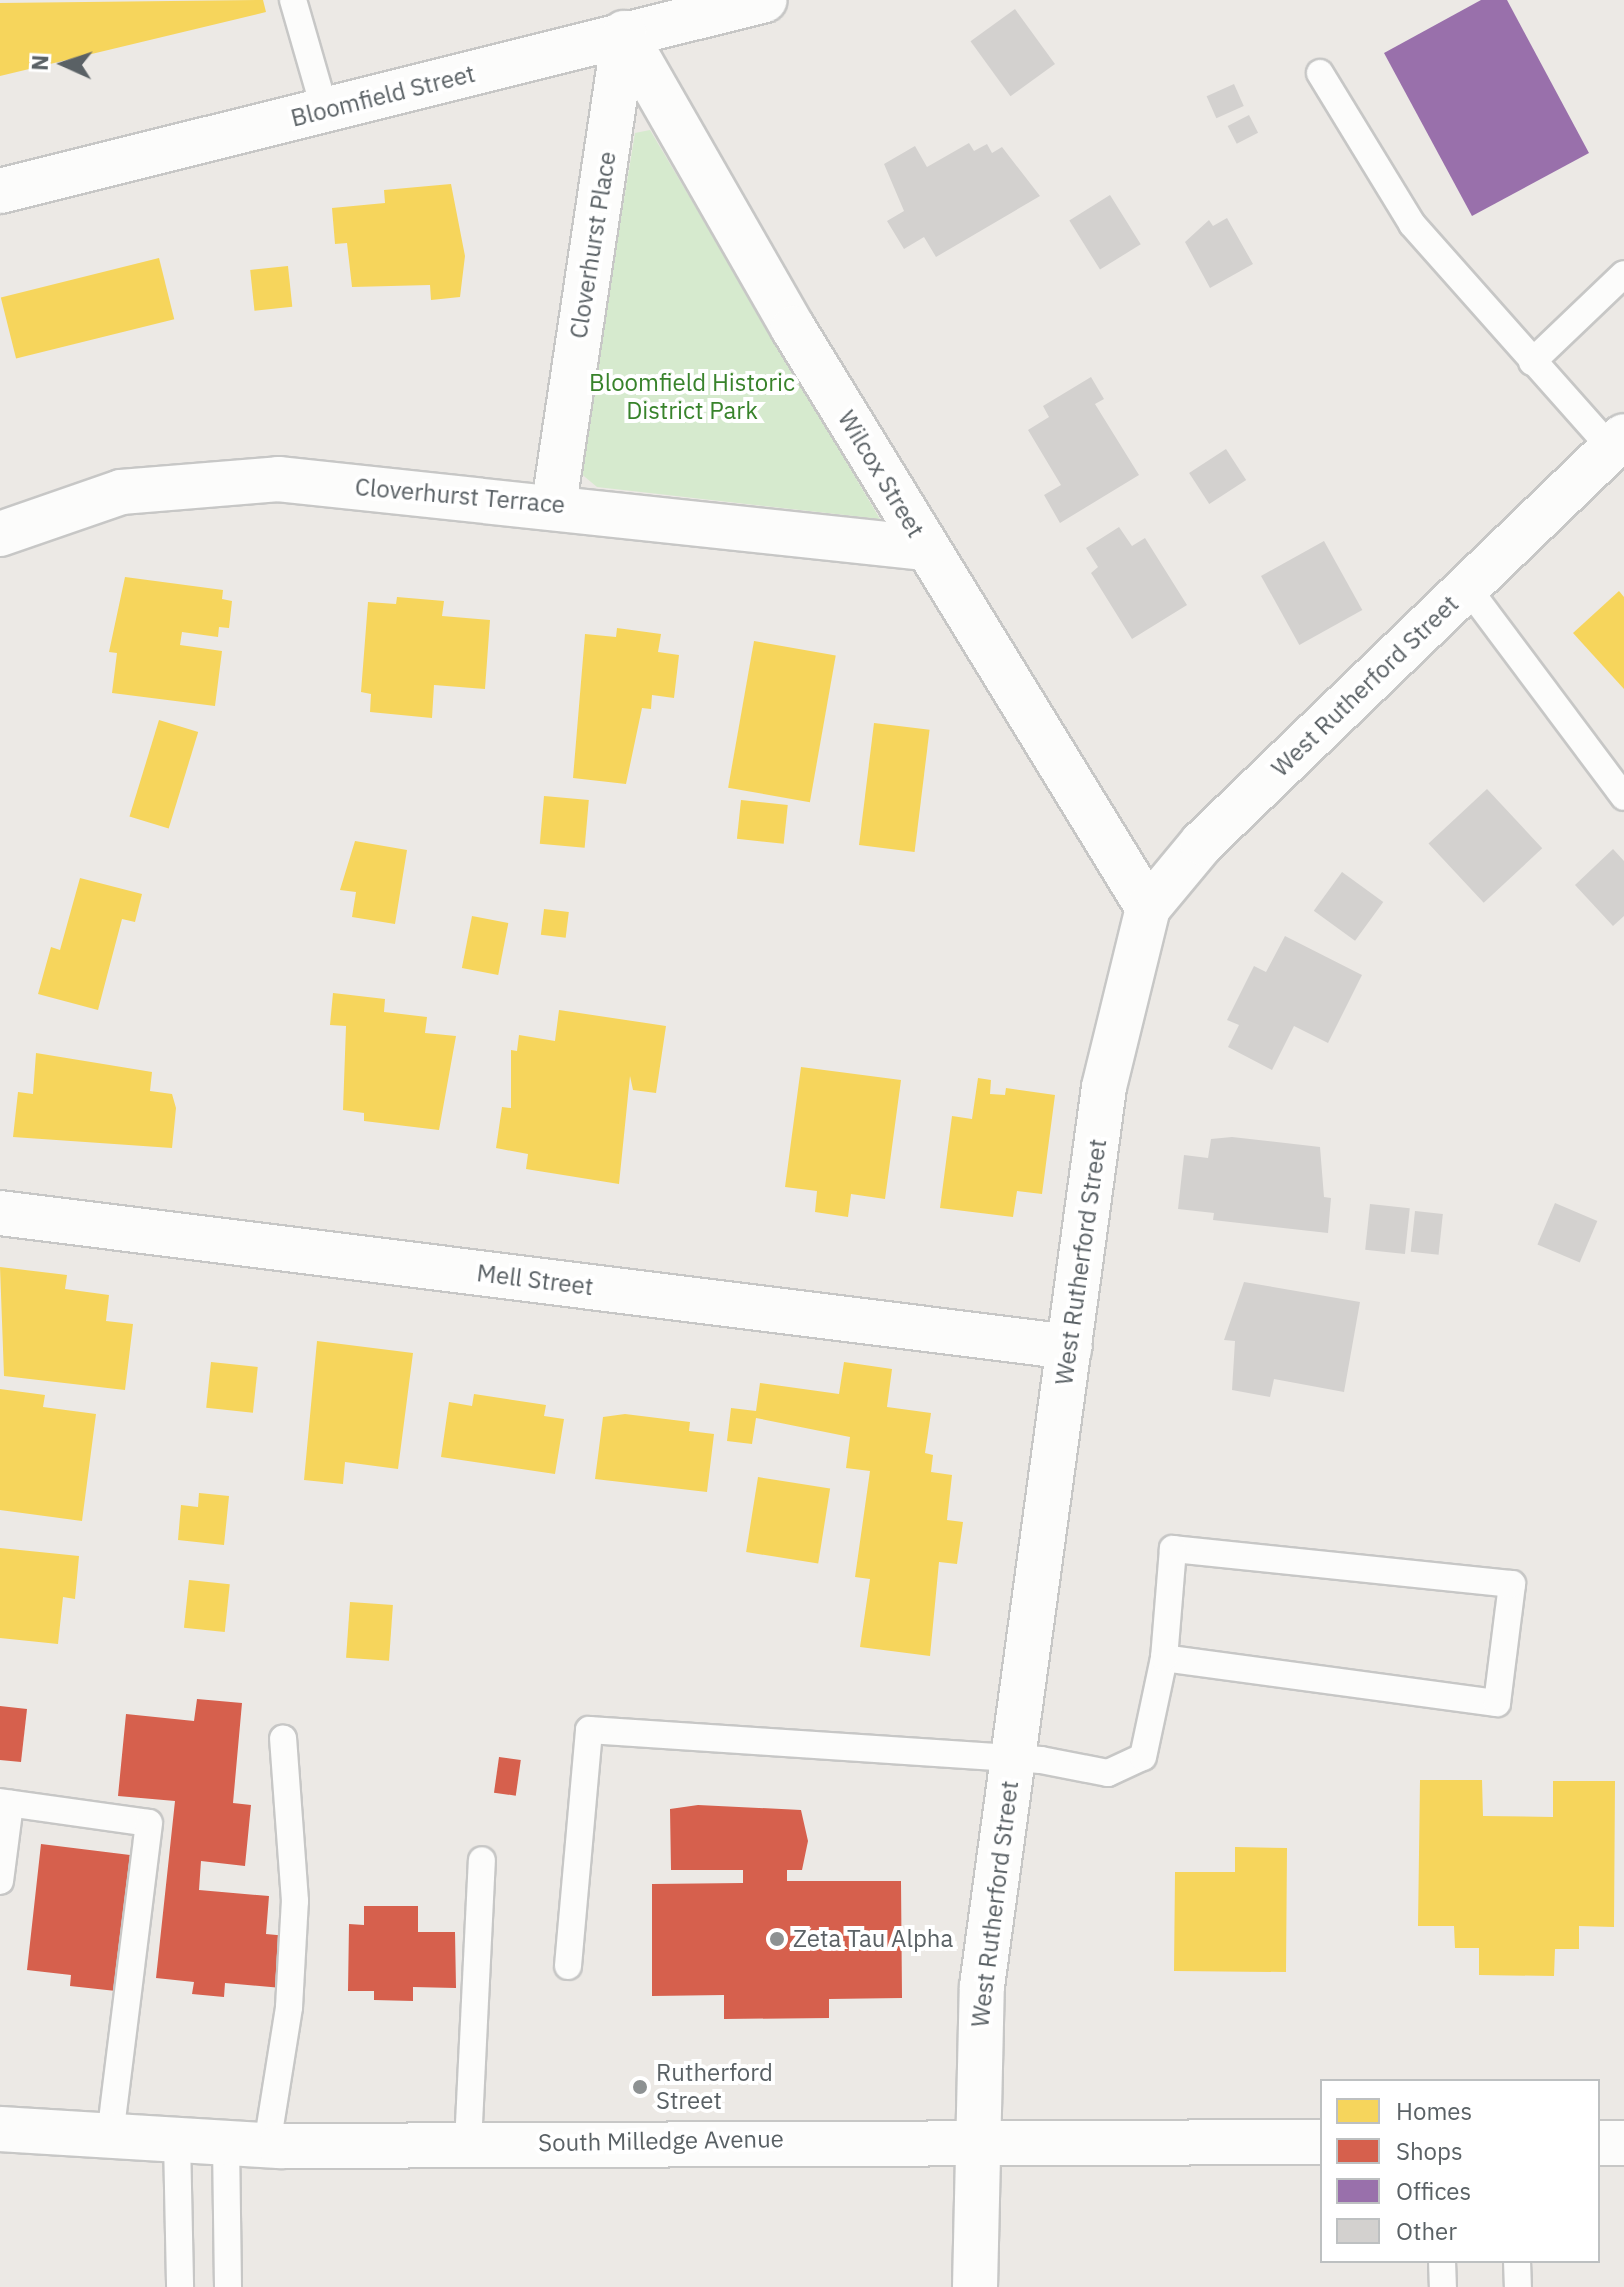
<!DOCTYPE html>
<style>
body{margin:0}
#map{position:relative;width:1624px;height:2287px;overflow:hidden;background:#ece9e5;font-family:"IBM Plex Sans",sans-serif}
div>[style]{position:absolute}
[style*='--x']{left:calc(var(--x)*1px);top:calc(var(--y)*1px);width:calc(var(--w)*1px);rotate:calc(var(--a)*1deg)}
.green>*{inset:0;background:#d6eace}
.homes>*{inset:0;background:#f6d55c;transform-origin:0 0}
.shops>*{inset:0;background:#d6604d;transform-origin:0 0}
.offices>*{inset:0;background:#9970ab}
.building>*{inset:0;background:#d3d1cf;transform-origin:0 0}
.roads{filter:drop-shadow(2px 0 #c7c7c6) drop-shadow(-2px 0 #c7c7c6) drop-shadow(0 2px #c7c7c6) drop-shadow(0 -2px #c7c7c6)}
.service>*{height:26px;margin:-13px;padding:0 13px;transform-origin:13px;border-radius:13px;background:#fcfcfb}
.minor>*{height:44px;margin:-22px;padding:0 22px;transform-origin:22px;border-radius:22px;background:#fcfcfb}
.secondary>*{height:44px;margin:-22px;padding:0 22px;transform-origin:22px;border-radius:22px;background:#fcfcfb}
.dots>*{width:22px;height:22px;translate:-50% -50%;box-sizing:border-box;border:4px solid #fff;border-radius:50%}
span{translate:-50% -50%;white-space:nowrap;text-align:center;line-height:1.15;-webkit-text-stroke:8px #fff;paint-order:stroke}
.street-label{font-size:24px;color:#5a6165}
.park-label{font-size:24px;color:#38832b}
.poi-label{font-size:24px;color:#5a6165}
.left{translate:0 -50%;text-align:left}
.legend{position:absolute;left:1320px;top:2079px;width:280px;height:184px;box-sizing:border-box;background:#fff;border:2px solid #bdc0c1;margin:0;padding:10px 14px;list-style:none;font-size:24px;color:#5a6165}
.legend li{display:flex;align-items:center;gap:16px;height:40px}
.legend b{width:40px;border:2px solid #bdc0c1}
.north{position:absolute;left:24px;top:24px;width:80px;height:80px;-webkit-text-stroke:6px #fff;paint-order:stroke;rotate:273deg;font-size:22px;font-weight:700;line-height:32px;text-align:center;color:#5a6165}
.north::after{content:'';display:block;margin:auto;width:28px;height:36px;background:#5a6165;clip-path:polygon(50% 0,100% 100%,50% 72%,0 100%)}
</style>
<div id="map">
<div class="green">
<i style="clip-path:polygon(650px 130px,880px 519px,597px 487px,579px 472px,635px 133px)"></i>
</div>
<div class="homes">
<i style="clip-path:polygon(263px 0,266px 12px,0 76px,0 3px)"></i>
<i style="clip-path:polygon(451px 184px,465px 256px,460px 297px,431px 300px,430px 285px,352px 287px,347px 243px,335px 244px,332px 208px,385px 203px,384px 190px)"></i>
<i style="left:159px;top:258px;width:63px;height:163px;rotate:76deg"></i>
<i style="left:288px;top:266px;width:41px;height:38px;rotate:84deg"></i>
<i style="clip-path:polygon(125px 577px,223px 590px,222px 599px,232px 601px,229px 628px,219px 627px,218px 637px,182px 632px,180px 645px,222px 651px,215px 706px,112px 693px,117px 653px,109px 652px)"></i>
<i style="clip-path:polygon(1619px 591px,1624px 597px,1624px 689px,1573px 633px)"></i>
<i style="clip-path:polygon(397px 597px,444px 601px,442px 616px,490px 620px,485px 689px,434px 685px,432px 718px,370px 712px,371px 694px,361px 692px,368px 602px,396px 604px)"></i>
<i style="clip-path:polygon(617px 628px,661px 634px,658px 652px,679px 655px,674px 698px,652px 695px,651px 709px,642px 708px,626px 784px,573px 778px,585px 634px,616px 637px)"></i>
<i style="left:754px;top:641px;width:83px;height:149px;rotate:10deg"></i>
<i style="left:159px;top:720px;width:41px;height:101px;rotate:17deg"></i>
<i style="left:874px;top:723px;width:56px;height:123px;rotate:7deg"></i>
<i style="left:544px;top:796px;width:45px;height:48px;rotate:5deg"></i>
<i style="left:741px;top:800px;width:47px;height:39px;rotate:6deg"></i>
<i style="clip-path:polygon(355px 841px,407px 850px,395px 924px,352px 917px,356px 892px,340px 890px)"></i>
<i style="clip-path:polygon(80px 878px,142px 894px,135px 922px,122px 919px,98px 1010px,38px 994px,51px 947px,60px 950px)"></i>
<i style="left:544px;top:909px;width:25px;height:26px;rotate:7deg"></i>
<i style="left:472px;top:916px;width:37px;height:53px;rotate:11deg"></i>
<i style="clip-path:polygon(333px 993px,385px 999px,384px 1012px,427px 1017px,425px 1033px,456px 1036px,439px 1130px,364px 1121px,364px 1113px,343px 1110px,346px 1026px,330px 1025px)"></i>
<i style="clip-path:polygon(559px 1010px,666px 1026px,656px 1093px,633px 1090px,630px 1076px,619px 1184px,526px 1169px,528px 1154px,496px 1148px,502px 1107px,511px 1108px,511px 1050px,517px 1051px,519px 1035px,555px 1041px)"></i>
<i style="clip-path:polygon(36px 1053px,152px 1072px,150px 1091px,172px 1094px,176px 1108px,172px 1148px,13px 1137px,18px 1092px,33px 1094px)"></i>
<i style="clip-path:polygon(801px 1067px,901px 1080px,885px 1199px,851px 1194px,848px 1217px,815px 1212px,817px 1191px,785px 1187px)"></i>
<i style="clip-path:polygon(978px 1078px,991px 1080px,990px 1094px,1005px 1095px,1006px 1088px,1055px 1095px,1042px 1194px,1017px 1191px,1013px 1217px,940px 1208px,952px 1116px,972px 1119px)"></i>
<i style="clip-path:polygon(0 1267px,67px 1275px,65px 1289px,109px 1295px,106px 1321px,133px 1324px,125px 1390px,4px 1376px)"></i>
<i style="clip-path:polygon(317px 1341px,413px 1353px,398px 1469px,345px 1462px,343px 1484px,304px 1480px)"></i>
<i style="left:211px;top:1362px;width:47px;height:46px;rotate:6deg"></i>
<i style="clip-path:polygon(844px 1362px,892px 1369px,887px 1407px,931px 1413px,925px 1453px,933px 1455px,931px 1472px,952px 1475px,947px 1520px,963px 1522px,957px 1564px,939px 1562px,930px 1656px,860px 1647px,870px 1579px,855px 1577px,870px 1471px,846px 1468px,850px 1437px,756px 1418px,752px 1444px,727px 1441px,731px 1408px,756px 1411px,760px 1383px,839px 1394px)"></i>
<i style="clip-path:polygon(0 1389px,45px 1395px,43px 1407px,96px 1414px,82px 1521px,0 1510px)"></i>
<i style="clip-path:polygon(474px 1394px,546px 1405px,544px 1416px,564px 1419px,555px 1474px,441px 1457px,449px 1402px,472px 1406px)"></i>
<i style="clip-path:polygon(625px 1414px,690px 1422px,689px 1431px,714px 1434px,707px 1492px,595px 1479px,603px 1417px)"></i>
<i style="left:758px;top:1477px;width:73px;height:76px;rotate:9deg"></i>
<i style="clip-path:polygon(199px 1493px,229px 1496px,224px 1545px,178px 1540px,181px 1505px,198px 1507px)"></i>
<i style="clip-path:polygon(0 1548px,79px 1556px,75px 1599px,63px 1597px,58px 1644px,0 1638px)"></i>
<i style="left:189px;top:1580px;width:41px;height:48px;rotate:6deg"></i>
<i style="left:350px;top:1602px;width:43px;height:56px;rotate:4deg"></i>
<i style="clip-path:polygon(1420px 1780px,1482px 1780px,1483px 1816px,1553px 1817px,1553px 1781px,1615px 1781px,1614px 1927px,1579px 1926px,1579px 1949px,1555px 1949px,1554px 1976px,1479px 1975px,1479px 1948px,1455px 1948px,1454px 1926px,1418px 1926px)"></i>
<i style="clip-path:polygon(1235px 1847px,1287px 1848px,1286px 1972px,1174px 1971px,1175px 1872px,1235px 1872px)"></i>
</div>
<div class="shops">
<i style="clip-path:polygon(197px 1699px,242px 1703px,233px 1803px,251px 1805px,245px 1866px,201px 1861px,199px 1890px,269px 1896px,266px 1934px,287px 1936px,282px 1988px,225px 1983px,224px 1997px,192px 1994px,194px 1982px,156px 1978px,175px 1801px,118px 1796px,126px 1714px,194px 1721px)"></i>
<i style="clip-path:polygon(0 1706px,27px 1709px,21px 1762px,0 1760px)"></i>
<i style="left:499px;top:1757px;width:22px;height:36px;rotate:8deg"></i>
<i style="clip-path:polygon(698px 1805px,801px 1810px,808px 1841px,802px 1870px,787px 1870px,787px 1881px,901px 1881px,902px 1998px,829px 1999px,829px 2018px,724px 2019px,724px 1995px,652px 1996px,652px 1884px,743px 1883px,743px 1870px,671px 1870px,670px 1809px)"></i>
<i style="clip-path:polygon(41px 1844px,130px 1855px,116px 1991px,70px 1986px,71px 1975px,27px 1970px)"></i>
<i style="clip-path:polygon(364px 1906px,418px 1906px,418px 1932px,455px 1932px,456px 1988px,413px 1987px,413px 2001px,374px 2000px,374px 1991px,348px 1991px,349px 1924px,364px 1925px)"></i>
</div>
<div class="offices">
<i style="clip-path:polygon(1481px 0,1507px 0,1589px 153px,1472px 216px,1384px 53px)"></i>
</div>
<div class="building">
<i style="left:1015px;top:9px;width:68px;height:55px;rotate:54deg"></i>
<i style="left:1234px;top:84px;width:24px;height:30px;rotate:66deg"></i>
<i style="left:1249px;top:115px;width:20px;height:24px;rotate:63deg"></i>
<i style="clip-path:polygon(969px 143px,974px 151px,987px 144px,992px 153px,1002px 147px,1040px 196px,936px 257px,924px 237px,904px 249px,887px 221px,904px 211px,884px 164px,915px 146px,927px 167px)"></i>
<i style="left:1110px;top:195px;width:58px;height:48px;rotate:58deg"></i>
<i style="clip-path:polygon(1227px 218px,1253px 264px,1210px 288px,1185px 242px,1209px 220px,1213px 226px)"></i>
<i style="clip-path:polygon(1091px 377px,1104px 399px,1095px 404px,1139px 475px,1060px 523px,1044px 495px,1061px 485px,1028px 430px,1049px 417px,1043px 406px)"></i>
<i style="left:1226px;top:449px;width:37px;height:44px;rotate:57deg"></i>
<i style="clip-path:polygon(1119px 527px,1132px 546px,1145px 538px,1187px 605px,1132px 639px,1091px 573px,1098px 567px,1086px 548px)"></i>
<i style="left:1324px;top:541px;width:79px;height:72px;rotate:61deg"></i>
<i style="left:1487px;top:789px;width:81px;height:80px;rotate:47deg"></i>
<i style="clip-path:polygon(1613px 849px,1624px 861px,1624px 916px,1613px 926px,1575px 885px)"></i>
<i style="left:1342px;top:872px;width:51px;height:48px;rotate:36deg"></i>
<i style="clip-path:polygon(1285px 936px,1362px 975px,1328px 1043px,1294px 1026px,1272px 1070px,1228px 1047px,1239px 1025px,1227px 1020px,1254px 966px,1266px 972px)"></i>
<i style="clip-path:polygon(1232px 1137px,1320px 1147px,1324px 1197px,1331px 1198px,1328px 1233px,1213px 1220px,1214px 1213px,1178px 1209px,1184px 1155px,1208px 1158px,1211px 1139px)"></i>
<i style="left:1555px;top:1203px;width:46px;height:45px;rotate:23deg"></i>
<i style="left:1370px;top:1204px;width:40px;height:46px;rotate:6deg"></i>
<i style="left:1415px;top:1211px;width:28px;height:41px;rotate:6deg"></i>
<i style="clip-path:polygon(1244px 1282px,1360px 1302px,1344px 1392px,1274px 1379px,1270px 1397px,1232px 1390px,1235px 1341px,1224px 1340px)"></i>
</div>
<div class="roads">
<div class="service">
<i style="--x:293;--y:0;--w:116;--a:73.9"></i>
<i style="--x:1320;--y:73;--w:177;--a:58.6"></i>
<i style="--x:1412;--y:224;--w:300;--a:48.4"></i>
<i style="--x:1532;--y:362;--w:127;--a:-43.7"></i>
<i style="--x:1467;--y:587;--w:262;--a:53.2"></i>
<i style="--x:0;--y:1802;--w:150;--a:8"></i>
<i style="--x:149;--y:1823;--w:315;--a:97.1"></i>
<i style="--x:0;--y:1881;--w:78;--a:-82.6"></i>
<i style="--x:568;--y:1966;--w:237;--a:-84.9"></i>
<i style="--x:589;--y:1730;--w:453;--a:3.8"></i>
<i style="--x:1041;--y:1760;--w:68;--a:11"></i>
<i style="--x:1108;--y:1773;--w:38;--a:-25"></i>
<i style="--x:1143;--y:1757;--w:101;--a:-78"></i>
<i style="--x:1164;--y:1658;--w:336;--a:7.7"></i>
<i style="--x:1497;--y:1703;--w:120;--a:-82.8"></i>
<i style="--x:1512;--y:1584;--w:341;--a:-174.1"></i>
<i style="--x:1173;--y:1549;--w:109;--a:94.7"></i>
<i style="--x:177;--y:2140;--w:147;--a:88.8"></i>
<i style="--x:226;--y:2143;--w:144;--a:89.2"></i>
<i style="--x:468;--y:2144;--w:284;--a:-87.2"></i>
<i style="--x:267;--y:2145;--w:140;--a:-80.9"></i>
<i style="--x:289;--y:2007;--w:106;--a:-86.8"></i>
<i style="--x:295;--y:1901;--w:163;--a:-94.2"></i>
<i style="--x:1442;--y:2261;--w:26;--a:88"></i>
<i style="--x:1517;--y:2261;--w:26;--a:88"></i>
</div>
<div class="minor">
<i style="--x:624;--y:33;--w:340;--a:60.2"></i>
<i style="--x:793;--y:328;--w:680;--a:58.53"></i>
<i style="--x:0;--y:191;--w:788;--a:-14.02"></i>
<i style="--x:554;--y:504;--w:476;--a:-81.5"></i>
<i style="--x:0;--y:534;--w:128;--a:-19.1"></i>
<i style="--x:121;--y:492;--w:158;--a:-4.7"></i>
<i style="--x:278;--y:479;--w:651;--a:6.09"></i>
<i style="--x:0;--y:1213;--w:1078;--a:7.14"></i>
<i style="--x:975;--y:2287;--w:301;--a:-88.7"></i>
<i style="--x:982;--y:1986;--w:907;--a:-82.27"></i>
<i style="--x:1104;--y:1087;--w:184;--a:-76.2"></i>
<i style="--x:1148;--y:908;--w:85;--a:-50.3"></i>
<i style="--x:1202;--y:843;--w:586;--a:-43.96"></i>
</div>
<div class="secondary">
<i style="--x:0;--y:2129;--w:281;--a:3.5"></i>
<i style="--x:280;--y:2146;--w:1042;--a:-0.22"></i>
<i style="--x:1598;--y:2143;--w:26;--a:0"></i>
</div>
</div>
<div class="dots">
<i style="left:777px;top:1939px;background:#8d9192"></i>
<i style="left:640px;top:2087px;background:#8d9192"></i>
</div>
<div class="street-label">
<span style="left:383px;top:96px;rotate:-14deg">Bloomfield Street</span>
<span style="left:593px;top:245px;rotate:-81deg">Cloverhurst Place</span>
<span style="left:881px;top:474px;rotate:59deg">Wilcox Street</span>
<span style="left:460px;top:496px;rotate:5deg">Cloverhurst Terrace</span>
<span style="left:1365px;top:686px;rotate:-44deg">West Rutherford Street</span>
<span style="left:1081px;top:1262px;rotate:-82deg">West Rutherford Street</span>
<span style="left:535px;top:1280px;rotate:7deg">Mell Street</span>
<span style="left:995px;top:1904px;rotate:-83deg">West Rutherford Street</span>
<span style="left:661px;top:2141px;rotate:-1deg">South Milledge Avenue</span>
</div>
<div class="park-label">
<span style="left:692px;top:397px">Bloomfield Historic<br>District Park</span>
</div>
<div class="poi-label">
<span class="left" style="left:793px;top:1939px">Zeta Tau Alpha</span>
<span class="left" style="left:656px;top:2087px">Rutherford<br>Street</span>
</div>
<ul class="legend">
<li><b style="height:22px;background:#f6d55c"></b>Homes</li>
<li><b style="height:22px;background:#d6604d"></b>Shops</li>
<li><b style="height:22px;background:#9970ab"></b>Offices</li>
<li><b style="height:22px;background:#d3d1cf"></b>Other</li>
</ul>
<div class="north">N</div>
</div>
